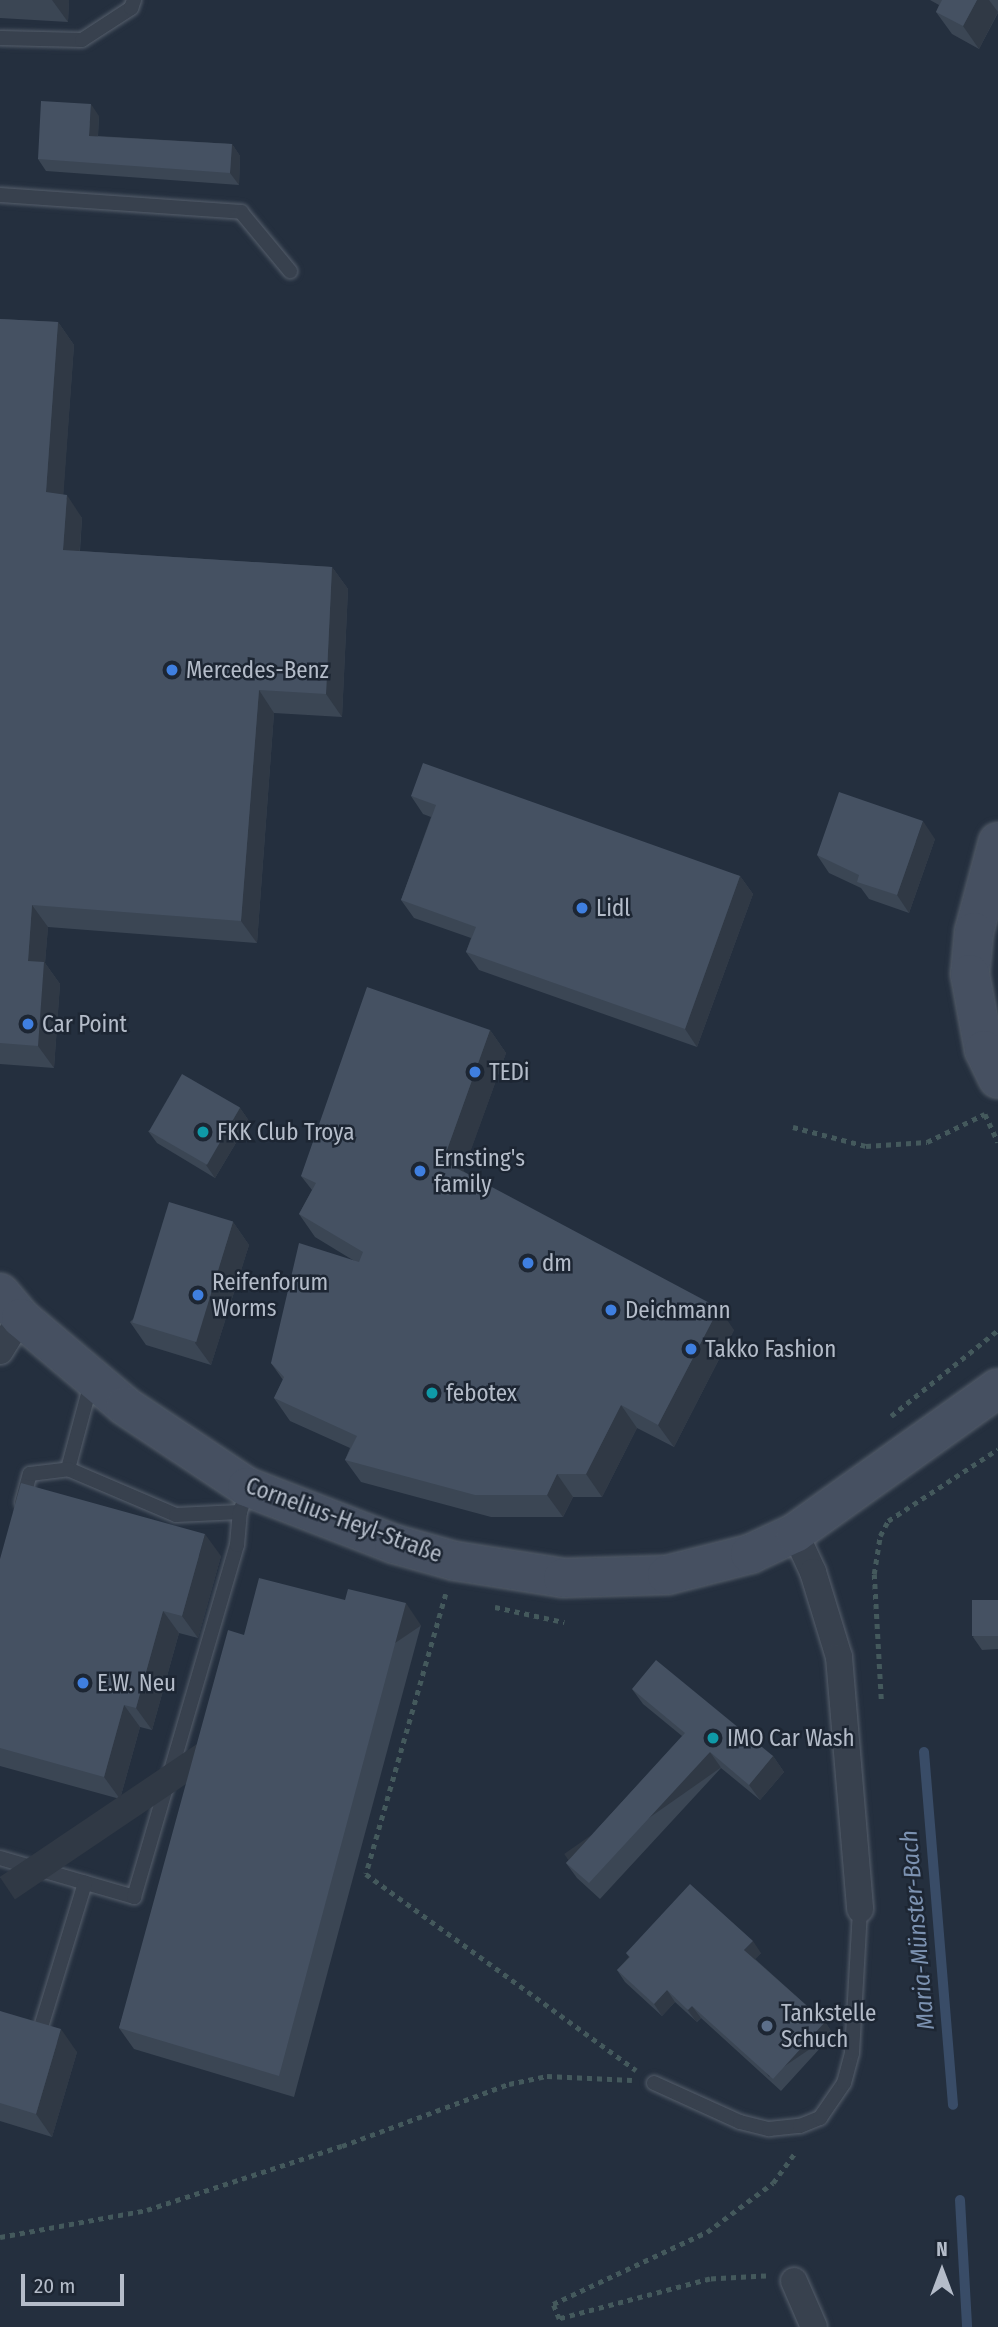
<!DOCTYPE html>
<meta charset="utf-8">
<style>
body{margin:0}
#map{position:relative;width:998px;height:2327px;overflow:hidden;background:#242f3e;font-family:"Fira Sans Condensed",sans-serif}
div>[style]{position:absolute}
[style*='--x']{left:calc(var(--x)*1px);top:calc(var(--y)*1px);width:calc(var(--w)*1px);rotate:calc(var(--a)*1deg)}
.stream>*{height:10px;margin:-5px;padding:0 5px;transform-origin:5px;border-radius:5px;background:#394c67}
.path>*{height:4.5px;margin-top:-2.25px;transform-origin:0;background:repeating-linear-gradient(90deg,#44595c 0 5px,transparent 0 10px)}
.roads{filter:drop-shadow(0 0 2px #565f6c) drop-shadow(0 0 2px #565f6c)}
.lane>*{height:14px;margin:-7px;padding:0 7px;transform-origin:7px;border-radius:7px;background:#38414e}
.street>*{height:26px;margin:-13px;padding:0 13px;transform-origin:13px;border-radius:13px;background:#38414e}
.secondary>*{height:38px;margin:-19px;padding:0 19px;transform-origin:19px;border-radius:19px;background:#465061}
.wall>*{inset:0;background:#3b4654}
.shaded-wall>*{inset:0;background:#303945;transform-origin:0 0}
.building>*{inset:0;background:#455162;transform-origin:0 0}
.dots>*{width:19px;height:19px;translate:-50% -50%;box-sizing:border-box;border:4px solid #1d2633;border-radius:50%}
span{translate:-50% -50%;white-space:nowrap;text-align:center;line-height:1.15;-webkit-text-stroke:5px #1d2633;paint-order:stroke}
.poi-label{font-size:23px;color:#b4bcc9}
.left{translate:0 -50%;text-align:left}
.street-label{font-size:23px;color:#b4bcc9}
.water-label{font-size:24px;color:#7c92b1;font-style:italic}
.north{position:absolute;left:907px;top:2236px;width:70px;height:70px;-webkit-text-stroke:5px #1d2633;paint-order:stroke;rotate:0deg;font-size:19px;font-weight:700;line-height:28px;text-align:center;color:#b4bcc9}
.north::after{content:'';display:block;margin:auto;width:24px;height:32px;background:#b4bcc9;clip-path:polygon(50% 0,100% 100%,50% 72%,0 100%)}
.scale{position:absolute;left:21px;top:2274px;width:103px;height:32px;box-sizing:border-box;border:4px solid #b4bcc9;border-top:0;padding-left:9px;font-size:21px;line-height:24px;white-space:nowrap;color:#b4bcc9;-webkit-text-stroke:5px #1d2633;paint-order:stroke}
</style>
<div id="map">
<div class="stream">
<i style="--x:924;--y:1752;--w:354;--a:85.3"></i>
<i style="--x:960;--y:2200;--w:127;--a:86.8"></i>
</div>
<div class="path">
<i style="--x:985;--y:1114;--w:31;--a:65"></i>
<i style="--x:793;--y:1127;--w:75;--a:14.6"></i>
<i style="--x:866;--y:1146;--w:61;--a:-3.8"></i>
<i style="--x:927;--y:1142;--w:64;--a:-25.8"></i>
<i style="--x:891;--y:1416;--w:137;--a:-38.8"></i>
<i style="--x:446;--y:1594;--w:291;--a:105.9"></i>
<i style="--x:366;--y:1874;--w:334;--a:36"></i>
<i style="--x:495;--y:1607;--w:71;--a:12.3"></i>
<i style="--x:881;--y:1699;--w:125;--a:-93.2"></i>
<i style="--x:874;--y:1574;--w:38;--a:-81"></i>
<i style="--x:880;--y:1536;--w:17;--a:-62"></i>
<i style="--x:888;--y:1521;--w:131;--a:-33.2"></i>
<i style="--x:0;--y:2237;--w:149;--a:-10.4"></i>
<i style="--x:147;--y:2210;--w:205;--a:-18.2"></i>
<i style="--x:342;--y:2146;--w:178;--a:-20.4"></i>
<i style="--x:509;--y:2084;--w:39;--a:-12"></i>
<i style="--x:547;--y:2076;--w:85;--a:2.7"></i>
<i style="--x:766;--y:2276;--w:56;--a:176.9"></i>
<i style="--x:710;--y:2279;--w:156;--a:165.2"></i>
<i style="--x:559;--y:2319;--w:16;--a:-112"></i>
<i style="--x:553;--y:2304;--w:170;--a:-25.1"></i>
<i style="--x:707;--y:2232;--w:82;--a:-36.6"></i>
<i style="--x:773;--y:2183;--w:39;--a:-54"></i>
</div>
<div class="roads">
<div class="lane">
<i style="--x:0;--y:38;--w:82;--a:1.4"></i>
<i style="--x:82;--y:40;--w:59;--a:-33.1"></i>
<i style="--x:131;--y:8;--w:9;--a:-69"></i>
<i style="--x:0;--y:195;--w:242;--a:4"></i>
<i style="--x:241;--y:212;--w:77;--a:50.3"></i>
<i style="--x:91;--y:1383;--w:89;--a:105"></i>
<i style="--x:68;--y:1469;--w:117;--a:23.1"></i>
<i style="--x:176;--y:1515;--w:64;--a:-2.7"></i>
<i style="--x:240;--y:1512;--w:6;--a:-72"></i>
<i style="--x:22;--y:1503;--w:30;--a:-75"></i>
<i style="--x:30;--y:1474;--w:38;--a:-7"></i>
<i style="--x:0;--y:1858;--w:140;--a:16.2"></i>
<i style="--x:134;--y:1897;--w:367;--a:-73.7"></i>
<i style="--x:237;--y:1545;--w:33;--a:-85"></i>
<i style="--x:41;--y:2027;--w:151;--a:-73"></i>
<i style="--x:654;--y:2083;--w:94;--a:24.4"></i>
<i style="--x:740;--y:2122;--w:30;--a:14"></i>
<i style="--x:769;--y:2129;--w:31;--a:-6"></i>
<i style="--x:800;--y:2126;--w:22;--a:-22"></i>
<i style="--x:820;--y:2118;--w:42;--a:-55.6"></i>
<i style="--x:844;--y:2083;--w:31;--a:-75"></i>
<i style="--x:852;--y:2053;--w:144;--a:-86.8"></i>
</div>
<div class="street">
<i style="--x:0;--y:1351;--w:39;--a:-58"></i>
<i style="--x:795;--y:1533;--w:43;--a:65.2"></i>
<i style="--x:813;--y:1572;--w:89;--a:73"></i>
<i style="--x:839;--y:1657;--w:253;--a:85.2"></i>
<i style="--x:794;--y:2281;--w:50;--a:66.5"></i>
</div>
<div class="secondary">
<i style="--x:998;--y:842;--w:93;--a:104.9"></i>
<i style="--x:974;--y:932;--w:42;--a:95.4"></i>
<i style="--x:970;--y:974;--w:77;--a:79.6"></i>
<i style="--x:984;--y:1050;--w:32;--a:64"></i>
<i style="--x:0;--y:1293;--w:33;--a:50"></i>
<i style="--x:21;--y:1318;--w:136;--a:40.2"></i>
<i style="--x:125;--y:1406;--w:146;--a:33.6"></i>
<i style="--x:247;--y:1487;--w:158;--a:21.2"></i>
<i style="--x:394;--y:1544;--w:63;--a:15.6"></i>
<i style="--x:455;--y:1561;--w:109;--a:8.9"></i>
<i style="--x:563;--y:1578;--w:104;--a:-1.7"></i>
<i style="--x:667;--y:1575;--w:86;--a:-14.2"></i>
<i style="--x:750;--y:1554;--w:50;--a:-25"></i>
<i style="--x:795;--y:1533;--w:249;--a:-35.5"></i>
</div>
</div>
<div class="wall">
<i style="clip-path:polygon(0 0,69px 0,68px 22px,0 18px)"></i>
<i style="clip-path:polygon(930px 0,998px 0,998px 13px,979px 49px,952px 34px,936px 12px,939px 5px)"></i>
<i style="clip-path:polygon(99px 116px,98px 136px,232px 144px,240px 156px,239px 185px,46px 171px,38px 159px)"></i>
<i style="clip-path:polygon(0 319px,58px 322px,74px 345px,63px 495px,82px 518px,80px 551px,332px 567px,348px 589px,342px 717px,274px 713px,257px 943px,48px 927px,45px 963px,60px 984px,54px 1068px,0 1064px)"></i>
<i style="clip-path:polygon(411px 796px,740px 876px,753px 894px,697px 1047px,479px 970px,466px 952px,471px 938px,414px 918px,401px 900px,431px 817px,423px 814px)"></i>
<i style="clip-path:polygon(935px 839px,909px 913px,869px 899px,861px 888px,829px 873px,817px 855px)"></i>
<i style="clip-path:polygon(490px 1030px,506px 1053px,463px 1171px,734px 1330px,674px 1447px,637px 1428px,602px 1497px,573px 1497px,563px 1517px,491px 1517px,361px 1482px,345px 1460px,350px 1448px,290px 1421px,274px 1398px,283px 1380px,271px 1363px,356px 1262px,315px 1237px,299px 1214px,312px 1190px,301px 1176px)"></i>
<i style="clip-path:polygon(240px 1108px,249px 1121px,215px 1178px,157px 1143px,148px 1131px)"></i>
<i style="clip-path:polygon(233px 1222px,249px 1245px,211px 1365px,146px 1345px,130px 1322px)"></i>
<i style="clip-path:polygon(221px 1556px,198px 1638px,179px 1633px,152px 1730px,140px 1727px,120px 1799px,0 1766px,0 1559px)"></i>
<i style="clip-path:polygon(998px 1600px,998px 1649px,982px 1650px,973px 1637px)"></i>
<i style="clip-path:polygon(421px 1625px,294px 2097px,134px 2049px,119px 2028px,244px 1635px)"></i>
<i style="clip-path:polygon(632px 1689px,773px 1756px,784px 1772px,760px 1800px,721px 1768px,600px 1899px,577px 1878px,566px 1863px,682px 1736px,643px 1704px)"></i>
<i style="clip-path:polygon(626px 1953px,761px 1953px,755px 1959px,825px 2022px,833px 2034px,781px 2091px,701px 2018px,697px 2022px,675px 2002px,662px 2016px,625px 1982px,617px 1970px,629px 1957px)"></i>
<i style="clip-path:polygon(0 2011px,77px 2052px,52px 2137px,0 2121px)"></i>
</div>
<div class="shaded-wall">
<i style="clip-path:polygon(52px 0,69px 0,68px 22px)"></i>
<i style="clip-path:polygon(977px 0,989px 0,998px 12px,979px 49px,963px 26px)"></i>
<i style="clip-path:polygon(91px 104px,99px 116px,97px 148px,89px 136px)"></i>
<i style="clip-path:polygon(232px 144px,240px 156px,239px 185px,230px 173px)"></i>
<i style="clip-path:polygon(58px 322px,74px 345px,62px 515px,46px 492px)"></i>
<i style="clip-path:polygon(67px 495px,82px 518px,78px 573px,63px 550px)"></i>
<i style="clip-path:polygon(332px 567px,348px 589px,342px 717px,326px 694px)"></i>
<i style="clip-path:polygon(259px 690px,274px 713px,257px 943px,241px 921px)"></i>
<i style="clip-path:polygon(923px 821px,935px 839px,909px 913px,897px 895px)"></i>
<i style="clip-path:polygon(740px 876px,753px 894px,697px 1047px,685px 1029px)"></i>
<i style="clip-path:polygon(32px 905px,48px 927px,45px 963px,60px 984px,54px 1068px,38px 1046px,28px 961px)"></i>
<i style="clip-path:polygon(490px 1030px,506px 1053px,459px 1183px,443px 1161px)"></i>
<i style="clip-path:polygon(240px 1108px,249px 1121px,215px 1178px,206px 1165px)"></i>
<i style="clip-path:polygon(233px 1222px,249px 1245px,211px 1365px,195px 1343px)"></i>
<i style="clip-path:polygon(719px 1308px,734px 1330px,674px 1447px,658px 1425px)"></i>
<i style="clip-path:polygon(621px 1405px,637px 1428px,602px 1497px,586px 1474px)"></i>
<i style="clip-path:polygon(557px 1474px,573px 1497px,563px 1517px,547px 1495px)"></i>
<i style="clip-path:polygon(205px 1534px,221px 1556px,198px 1638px,182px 1616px)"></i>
<i style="left:406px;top:1603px;width:27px;height:490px;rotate:56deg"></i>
<i style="clip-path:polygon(163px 1611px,179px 1633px,152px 1730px,136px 1708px)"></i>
<i style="clip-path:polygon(124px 1705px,140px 1727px,120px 1799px,104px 1777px)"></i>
<i style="left:710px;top:1752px;width:19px;height:178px;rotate:55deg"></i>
<i style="clip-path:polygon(773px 1756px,784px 1772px,760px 1800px,749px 1785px)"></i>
<i style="clip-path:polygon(753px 1941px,761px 1953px,753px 1962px,744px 1950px)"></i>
<i style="clip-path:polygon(667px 1990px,675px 2002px,662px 2016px,654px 2004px)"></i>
<i style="left:692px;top:2006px;width:15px;height:6px;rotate:53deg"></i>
<i style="left:825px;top:2022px;width:14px;height:77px;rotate:56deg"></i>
<i style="clip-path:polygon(61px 2029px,77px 2052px,52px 2137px,36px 2114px)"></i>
</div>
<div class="building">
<i style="clip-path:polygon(942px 0,977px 0,963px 26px,936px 12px)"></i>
<i style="clip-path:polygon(41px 101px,91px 104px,89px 136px,232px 144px,230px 173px,38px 159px)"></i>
<i style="clip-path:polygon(0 319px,58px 322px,46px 492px,67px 495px,63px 550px,332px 567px,326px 694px,259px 690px,241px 921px,32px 905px,28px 961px,44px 962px,38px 1046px,0 1043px)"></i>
<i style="clip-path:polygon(423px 763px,740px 876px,685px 1029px,466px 952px,476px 927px,401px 900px,436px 805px,411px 796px)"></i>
<i style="clip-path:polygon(839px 792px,923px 821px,897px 895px,857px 882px,859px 875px,817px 855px)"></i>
<i style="clip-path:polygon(367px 987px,490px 1030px,443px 1161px,719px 1308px,658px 1425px,621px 1405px,586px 1474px,557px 1474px,547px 1495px,475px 1495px,345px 1460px,357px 1436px,274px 1398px,284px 1377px,271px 1363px,299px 1243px,359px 1262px,363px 1252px,299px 1214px,316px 1183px,301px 1176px)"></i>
<i style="left:182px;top:1074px;width:67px;height:66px;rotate:30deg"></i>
<i style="left:169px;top:1202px;width:67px;height:126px;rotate:17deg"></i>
<i style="clip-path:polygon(21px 1483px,205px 1534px,182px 1616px,163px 1611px,136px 1708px,124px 1705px,104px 1777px,0 1748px,0 1559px)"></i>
<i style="clip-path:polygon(259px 1578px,345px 1600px,348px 1589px,406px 1603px,279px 2076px,119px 2028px,228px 1630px,244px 1635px)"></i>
<i style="left:998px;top:1600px;width:36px;height:26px;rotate:90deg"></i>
<i style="clip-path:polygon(656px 1660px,773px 1756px,749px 1785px,710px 1752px,589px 1883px,566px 1863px,685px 1733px,632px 1689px)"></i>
<i style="clip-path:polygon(690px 1884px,753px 1941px,744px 1950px,825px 2022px,773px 2079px,692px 2006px,688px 2010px,667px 1990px,654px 2004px,617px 1970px,630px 1957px,626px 1953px)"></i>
<i style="clip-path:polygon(0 2011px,61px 2029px,36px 2114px,0 2103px)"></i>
</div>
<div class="dots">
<i style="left:172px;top:670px;background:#3f7fe0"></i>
<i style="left:582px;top:908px;background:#3f7fe0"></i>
<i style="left:28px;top:1024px;background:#3f7fe0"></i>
<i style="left:475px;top:1072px;background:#3f7fe0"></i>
<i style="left:203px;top:1132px;background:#0f9aa8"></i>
<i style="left:420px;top:1171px;background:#3f7fe0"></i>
<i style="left:528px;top:1263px;background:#3f7fe0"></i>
<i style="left:198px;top:1295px;background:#3f7fe0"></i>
<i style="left:611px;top:1310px;background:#3f7fe0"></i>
<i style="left:691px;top:1349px;background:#3f7fe0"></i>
<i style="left:432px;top:1393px;background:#0f9aa8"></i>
<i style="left:83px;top:1683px;background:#3f7fe0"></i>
<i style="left:713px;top:1738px;background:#0f9aa8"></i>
<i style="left:767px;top:2026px;background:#5c6f8a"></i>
</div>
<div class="poi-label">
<span class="left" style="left:186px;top:670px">Mercedes-Benz</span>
<span class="left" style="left:596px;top:908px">Lidl</span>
<span class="left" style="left:42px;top:1024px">Car Point</span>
<span class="left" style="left:489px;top:1072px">TEDi</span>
<span class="left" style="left:217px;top:1132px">FKK Club Troya</span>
<span class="left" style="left:434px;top:1171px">Ernsting's<br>family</span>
<span class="left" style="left:542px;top:1263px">dm</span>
<span class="left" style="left:212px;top:1295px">Reifenforum<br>Worms</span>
<span class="left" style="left:625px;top:1310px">Deichmann</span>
<span class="left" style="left:705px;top:1349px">Takko Fashion</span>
<span class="left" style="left:446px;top:1393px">febotex</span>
<span class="left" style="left:97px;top:1683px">E.W. Neu</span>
<span class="left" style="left:727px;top:1738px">IMO Car Wash</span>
<span class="left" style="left:781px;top:2026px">Tankstelle<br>Schuch</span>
</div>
<div class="street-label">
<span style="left:344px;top:1520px;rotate:20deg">Cornelius-Heyl-Straße</span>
</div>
<div class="water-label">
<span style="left:918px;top:1930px;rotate:-95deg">Maria-Münster-Bach</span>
</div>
<div class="north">N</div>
<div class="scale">20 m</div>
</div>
